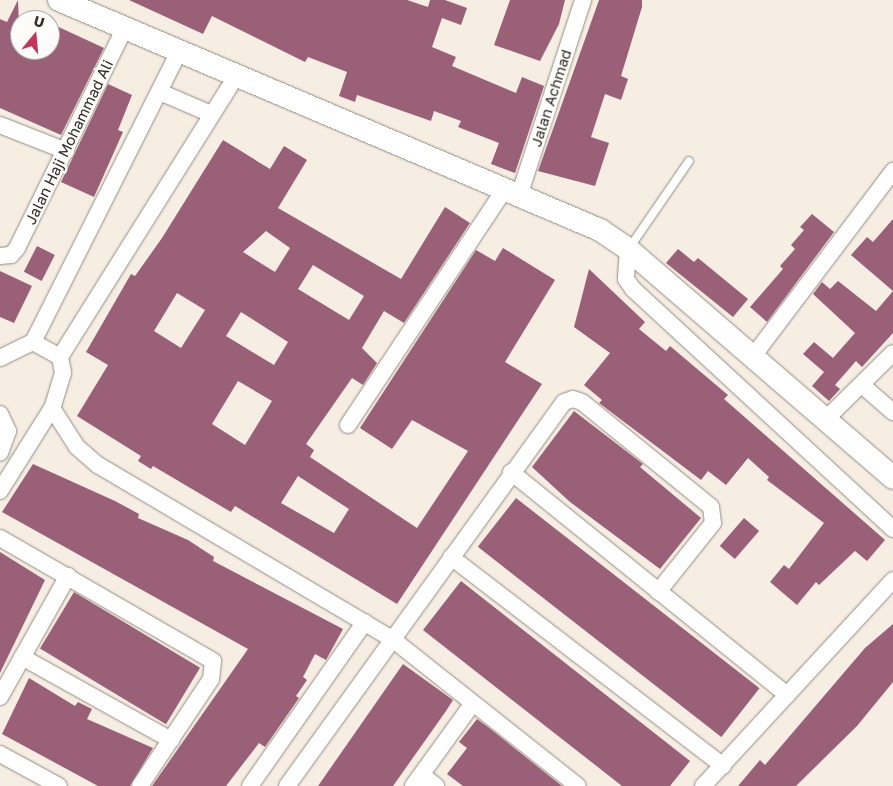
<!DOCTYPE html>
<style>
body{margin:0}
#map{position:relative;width:893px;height:786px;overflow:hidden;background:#f6eee2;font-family:"Golos Text",sans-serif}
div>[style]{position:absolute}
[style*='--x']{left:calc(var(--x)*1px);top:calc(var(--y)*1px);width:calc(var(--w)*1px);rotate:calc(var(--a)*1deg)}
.building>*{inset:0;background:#9a6078;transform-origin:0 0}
.roads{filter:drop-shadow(0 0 1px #948c82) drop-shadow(0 0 1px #948c82)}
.lane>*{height:8px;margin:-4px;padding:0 4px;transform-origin:4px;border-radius:4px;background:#fff}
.street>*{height:16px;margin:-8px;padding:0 8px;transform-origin:8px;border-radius:8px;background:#fff}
.secondary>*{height:22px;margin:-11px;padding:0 11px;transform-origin:11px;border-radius:11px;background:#fff}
span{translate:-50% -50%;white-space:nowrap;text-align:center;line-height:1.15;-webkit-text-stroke:5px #fefcfa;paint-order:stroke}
.street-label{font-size:15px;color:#302d29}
.north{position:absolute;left:10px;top:10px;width:50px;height:50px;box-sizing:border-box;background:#fefcfa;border:1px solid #aca9a6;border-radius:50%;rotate:17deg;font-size:14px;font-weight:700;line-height:20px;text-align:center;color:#302d29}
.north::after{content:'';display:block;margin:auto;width:18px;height:22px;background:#c3345c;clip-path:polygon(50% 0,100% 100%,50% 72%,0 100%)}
</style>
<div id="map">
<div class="building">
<i style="clip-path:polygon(18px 0,20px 50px,50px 50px,50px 23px,104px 48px,61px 135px,0 108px,0 19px,7px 22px)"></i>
<i style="clip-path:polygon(129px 0,407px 0,428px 7px,430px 0,445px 0,467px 8px,461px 25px,442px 18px,432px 47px,456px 57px,452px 66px,516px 93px,522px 77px,544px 86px,515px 173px,491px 164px,499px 143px,458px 127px,461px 121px,434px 111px,431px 121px,357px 95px,355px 102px,339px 96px,347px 72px,308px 57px,305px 62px,212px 16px,203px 34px)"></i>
<i style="clip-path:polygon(510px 0,565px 0,559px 24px,540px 61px,494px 45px)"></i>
<i style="clip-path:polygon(599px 0,642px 0,642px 7px,621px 76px,628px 79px,621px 100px,605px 94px,591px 137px,609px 143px,595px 186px,538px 171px)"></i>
<i style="clip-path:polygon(108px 84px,132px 95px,118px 130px,123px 132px,94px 197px,61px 182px)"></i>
<i style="clip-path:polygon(evenodd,223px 140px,270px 169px,284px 146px,307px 160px,278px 208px,401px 279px,445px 207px,470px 223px,404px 323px,384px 311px,362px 348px,377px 363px,363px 385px,352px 378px,306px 444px,314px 450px,310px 457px,417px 528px,468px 451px,412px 420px,392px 449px,360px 428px,476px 250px,495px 261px,503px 248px,555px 280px,505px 362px,542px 384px,397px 604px,235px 506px,231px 512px,153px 466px,151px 469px,138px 461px,141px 456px,77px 416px,108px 365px,86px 352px,131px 274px,135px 276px,162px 238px,223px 140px,266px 231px,290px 248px,275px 272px,243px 252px,266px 231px,223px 140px,313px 265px,364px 296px,349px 320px,298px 289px,313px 265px,223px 140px,177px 293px,205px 310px,181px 348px,154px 331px,177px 293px,223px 140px,241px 312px,288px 342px,274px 365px,226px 336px,241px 312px,223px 140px,238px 381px,272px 401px,245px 445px,212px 424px,238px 381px,223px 140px,298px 476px,349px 509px,334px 533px,281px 503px,298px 476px)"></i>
<i style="clip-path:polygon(812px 214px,834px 232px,767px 322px,750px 307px,783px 269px,780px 266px,795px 249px,791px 245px,804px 230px,800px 227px)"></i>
<i style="clip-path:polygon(893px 219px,893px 291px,851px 255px,867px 237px,873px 242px)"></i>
<i style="left:37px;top:246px;width:20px;height:29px;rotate:27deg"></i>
<i style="clip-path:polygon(678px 249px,694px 262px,698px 258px,748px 299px,733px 317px,666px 263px)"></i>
<i style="clip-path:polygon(589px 269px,645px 322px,639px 329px,666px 351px,670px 346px,728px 395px,724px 399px,885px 540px,867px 561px,855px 551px,819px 585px,816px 582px,797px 605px,770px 582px,784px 565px,789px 569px,824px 523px,767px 480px,769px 477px,748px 458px,726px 485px,708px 471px,701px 480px,599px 403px,602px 400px,584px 385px,610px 353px,574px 327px)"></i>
<i style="clip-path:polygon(0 271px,32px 286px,14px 323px,0 317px)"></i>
<i style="clip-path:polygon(838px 281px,876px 311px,893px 291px,893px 333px,862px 367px,856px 361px,835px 385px,840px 389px,829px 401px,812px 386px,824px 372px,803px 354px,814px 342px,833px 358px,855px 333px,813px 294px,822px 282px,830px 289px)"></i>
<i style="clip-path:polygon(574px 411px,643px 464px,640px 467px,701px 518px,660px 569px,570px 502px,532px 467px)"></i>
<i style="clip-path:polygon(33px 464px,115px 501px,139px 514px,138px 518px,188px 540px,214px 557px,213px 561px,343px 629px,326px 660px,315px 654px,303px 677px,307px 680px,296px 696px,299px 698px,265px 747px,259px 743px,226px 786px,152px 786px,248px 649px,2px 512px)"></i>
<i style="left:516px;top:498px;width:309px;height:62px;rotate:38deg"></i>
<i style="left:744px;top:518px;width:20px;height:37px;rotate:41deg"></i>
<i style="clip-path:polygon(0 552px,45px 580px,0 673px)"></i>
<i style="clip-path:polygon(461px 581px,690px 761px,670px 786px,622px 786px,423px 630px)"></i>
<i style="left:74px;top:592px;width:147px;height:66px;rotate:31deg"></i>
<i style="clip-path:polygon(893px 624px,893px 682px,857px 726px,796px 786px,738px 786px,760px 760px,765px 765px,865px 648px)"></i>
<i style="clip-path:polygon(403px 664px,453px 700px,446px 711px,393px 786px,318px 786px)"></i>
<i style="clip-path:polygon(29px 678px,75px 706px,78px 702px,92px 709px,87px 719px,153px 748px,130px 786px,98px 786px,2px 734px)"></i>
<i style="clip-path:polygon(477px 719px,488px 727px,562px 786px,463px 786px,447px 774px,467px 748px,459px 742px)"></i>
</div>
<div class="roads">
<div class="lane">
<i style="--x:630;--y:247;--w:104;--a:-55.5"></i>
</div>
<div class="street">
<i style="--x:160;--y:92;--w:56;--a:23.3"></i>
<i style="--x:0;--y:125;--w:71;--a:21.5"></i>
<i style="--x:519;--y:196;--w:206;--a:-71.9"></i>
<i style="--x:628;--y:249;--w:30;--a:94"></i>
<i style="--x:626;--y:279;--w:12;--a:55"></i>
<i style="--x:633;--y:289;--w:354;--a:42.7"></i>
<i style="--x:0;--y:256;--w:11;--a:-5"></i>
<i style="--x:11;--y:255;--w:9;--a:-49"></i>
<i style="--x:17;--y:248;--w:245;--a:-63.9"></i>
<i style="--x:33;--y:342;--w:325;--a:-63.3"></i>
<i style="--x:754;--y:355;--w:231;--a:-52.9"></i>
<i style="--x:60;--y:357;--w:332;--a:-57.9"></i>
<i style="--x:0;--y:358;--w:37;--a:-26"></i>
<i style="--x:33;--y:342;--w:31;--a:29"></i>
<i style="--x:60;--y:357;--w:16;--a:79"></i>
<i style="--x:63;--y:373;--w:37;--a:107"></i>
<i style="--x:52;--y:408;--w:98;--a:122.1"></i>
<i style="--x:863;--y:386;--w:40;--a:41"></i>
<i style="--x:52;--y:408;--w:46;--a:57.3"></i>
<i style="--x:77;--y:447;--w:28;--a:41"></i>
<i style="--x:98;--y:465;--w:340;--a:30.6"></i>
<i style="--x:391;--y:638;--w:238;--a:38.4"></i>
<i style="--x:0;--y:414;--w:19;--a:65"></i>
<i style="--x:8;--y:431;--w:23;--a:110"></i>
<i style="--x:825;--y:420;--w:95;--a:-44.6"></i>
<i style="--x:348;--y:425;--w:282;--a:-56.4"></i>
<i style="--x:511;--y:472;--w:355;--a:38.9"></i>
<i style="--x:0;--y:538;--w:246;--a:30"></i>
<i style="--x:213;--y:661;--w:18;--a:96"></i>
<i style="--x:211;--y:679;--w:128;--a:123.6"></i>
<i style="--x:451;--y:557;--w:343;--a:37.5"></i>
<i style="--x:22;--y:657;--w:171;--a:29.1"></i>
<i style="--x:0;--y:697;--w:139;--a:-60.7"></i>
<i style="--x:0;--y:754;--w:67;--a:28.5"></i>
<i style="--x:422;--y:775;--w:18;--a:38"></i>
<i style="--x:250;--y:786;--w:200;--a:-55"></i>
<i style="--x:287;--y:786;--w:473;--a:-54.2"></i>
<i style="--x:564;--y:402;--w:9;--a:-18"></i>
<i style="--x:573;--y:399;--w:9;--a:18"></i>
<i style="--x:582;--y:402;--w:166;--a:39.1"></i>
<i style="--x:711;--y:507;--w:16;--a:83"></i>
<i style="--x:713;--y:523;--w:88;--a:128.6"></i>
<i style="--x:413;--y:786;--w:102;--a:-54.1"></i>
<i style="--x:703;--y:786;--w:280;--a:-47.3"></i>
</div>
<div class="secondary">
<i style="--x:59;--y:0;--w:588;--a:23.03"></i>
<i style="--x:600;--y:230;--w:34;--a:34"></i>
<i style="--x:628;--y:249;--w:350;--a:40.8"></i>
</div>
</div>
<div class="street-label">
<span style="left:551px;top:98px;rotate:-72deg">Jalan Achmad</span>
<span style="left:69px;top:142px;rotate:-64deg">Jalan Haji Mohammad Ali</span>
</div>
<div class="north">U</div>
</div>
